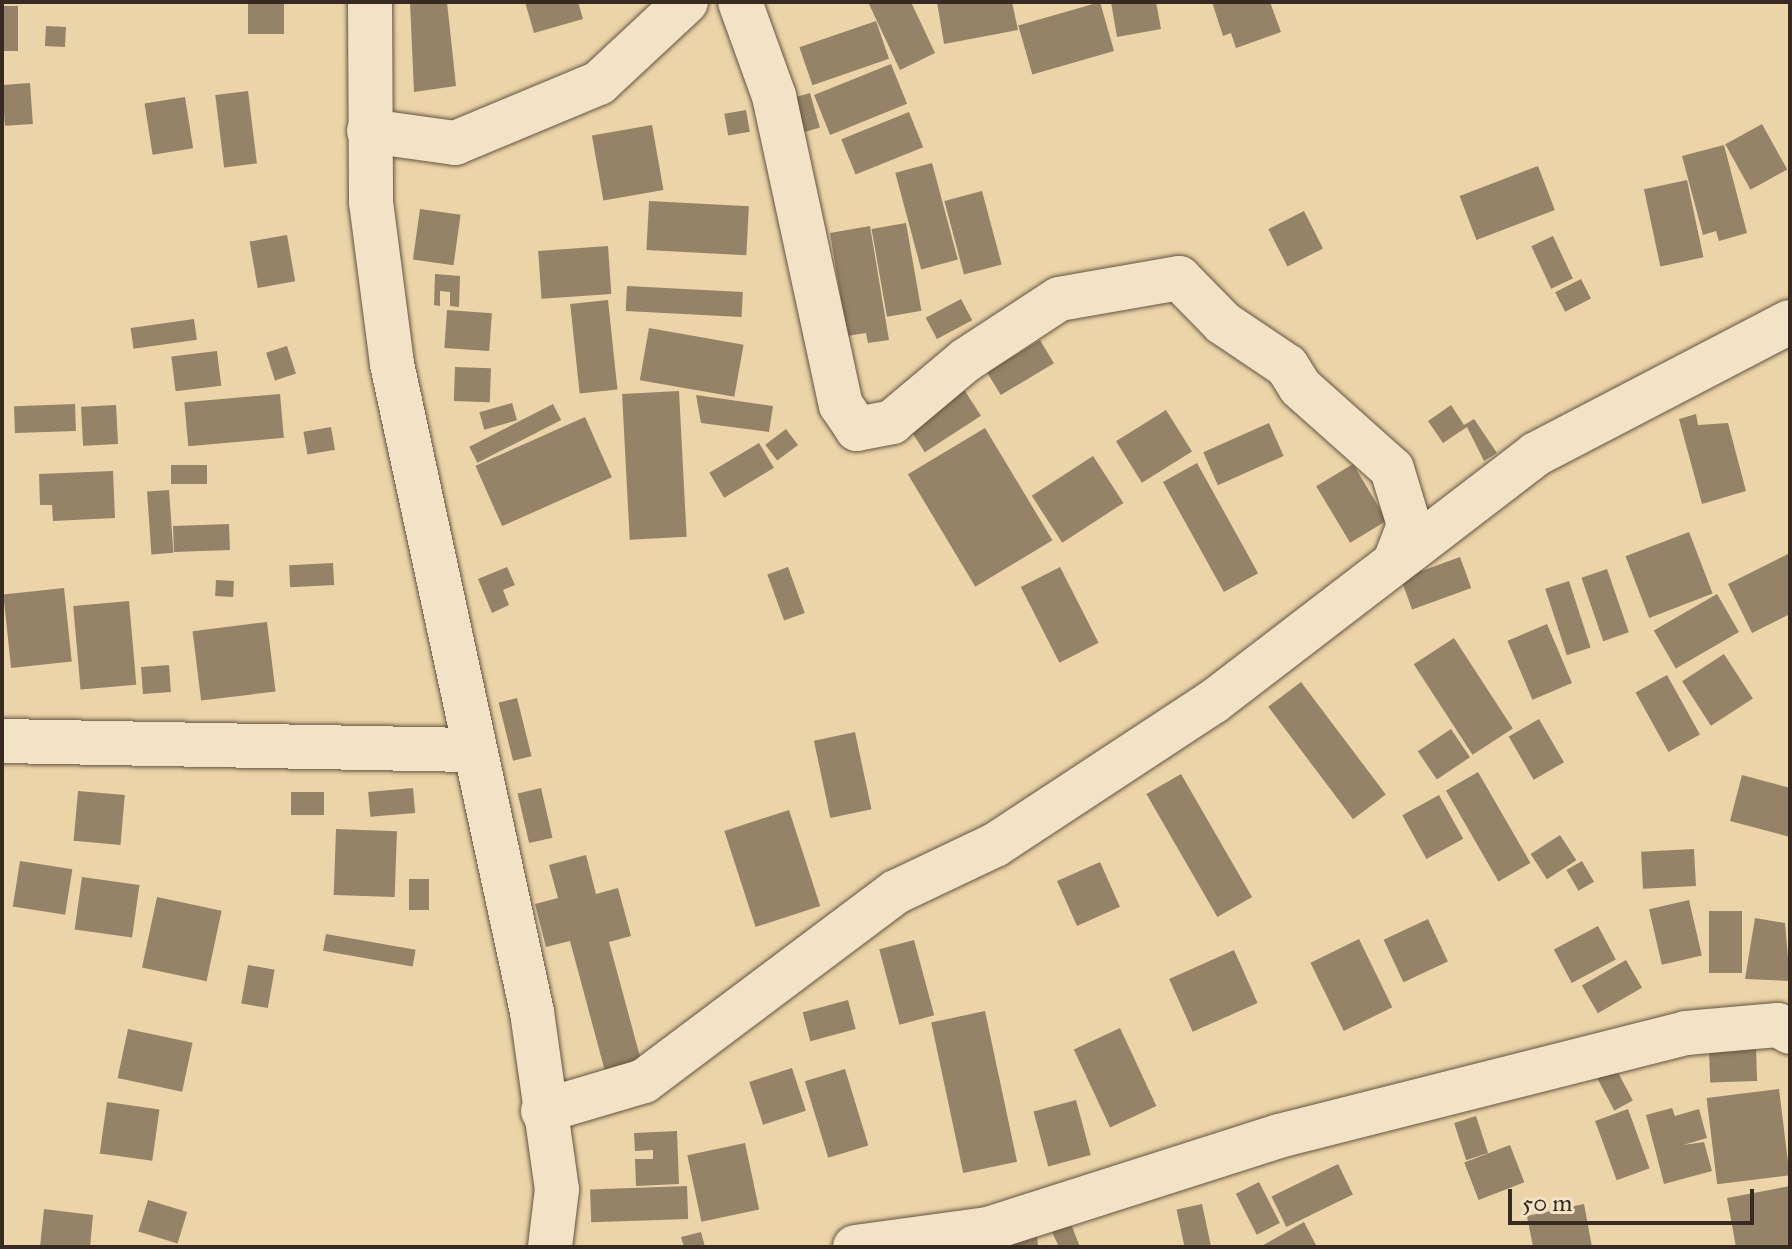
<!DOCTYPE html>
<style>
body{margin:0}
#map{position:relative;width:1792px;height:1249px;overflow:hidden;background:#ebd4a7;font-family:"IM FELL Great Primer",serif}
div>[style]{position:absolute}
[style*='--x']{left:calc(var(--x)*1px);top:calc(var(--y)*1px);width:calc(var(--w)*1px);rotate:calc(var(--a)*1deg)}
.building>*{inset:0;background:#958367;transform-origin:0 0}
.roads{filter:drop-shadow(0 0 2px #645542) drop-shadow(0 0 2px #645542)}
.minor>*{height:44px;margin:-22px;padding:0 22px;transform-origin:22px;border-radius:22px;background:#f2e3c6}
span{translate:-50% -50%;white-space:nowrap;text-align:center;line-height:1.15;-webkit-text-stroke:6px #f2e3c6;paint-order:stroke}
.frame{position:absolute;inset:0;border:4px solid #372b21;pointer-events:none}
.scale{position:absolute;left:1508px;top:1189px;width:246px;height:36px;box-sizing:border-box;border:4px solid #372b21;border-top:0;padding-left:10px;font-size:24px;line-height:28px;white-space:nowrap;color:#372b21;-webkit-text-stroke:6px #f2e3c6;paint-order:stroke}
</style>
<div id="map">
<div class="building">
<i style="left:248px;top:2px;width:36px;height:32px"></i>
<i style="clip-path:polygon(410px 2px,447px 2px,456px 86px,414px 92px)"></i>
<i style="clip-path:polygon(525px 2px,578px 2px,583px 19px,534px 33px)"></i>
<i style="clip-path:polygon(868px 2px,911px 2px,935px 53px,900px 70px)"></i>
<i style="clip-path:polygon(937px 2px,1012px 2px,1018px 30px,944px 44px)"></i>
<i style="left:1100px;top:2px;width:51px;height:85px;rotate:74deg"></i>
<i style="clip-path:polygon(1111px 2px,1156px 2px,1161px 29px,1117px 37px)"></i>
<i style="clip-path:polygon(1212px 2px,1270px 2px,1281px 32px,1236px 48px,1231px 33px,1223px 36px)"></i>
<i style="left:2px;top:6px;width:16px;height:45px"></i>
<i style="left:876px;top:21px;width:40px;height:81px;rotate:71deg"></i>
<i style="left:46px;top:26px;width:20px;height:20px;rotate:3deg"></i>
<i style="left:891px;top:64px;width:43px;height:83px;rotate:68deg"></i>
<i style="left:30px;top:83px;width:41px;height:28px;rotate:86deg"></i>
<i style="left:248px;top:91px;width:73px;height:33px;rotate:83deg"></i>
<i style="left:810px;top:93px;width:36px;height:22px;rotate:74deg"></i>
<i style="left:185px;top:97px;width:52px;height:41px;rotate:81deg"></i>
<i style="left:746px;top:110px;width:22px;height:22px;rotate:80deg"></i>
<i style="left:909px;top:112px;width:38px;height:73px;rotate:68deg"></i>
<i style="left:1762px;top:124px;width:52px;height:42px;rotate:61deg"></i>
<i style="left:652px;top:125px;width:66px;height:61px;rotate:80deg"></i>
<i style="clip-path:polygon(1724px 145px,1747px 233px,1719px 241px,1716px 231px,1703px 235px,1682px 156px)"></i>
<i style="left:932px;top:163px;width:100px;height:38px;rotate:75deg"></i>
<i style="left:1538px;top:166px;width:47px;height:84px;rotate:69deg"></i>
<i style="left:1687px;top:180px;width:79px;height:44px;rotate:78deg"></i>
<i style="left:982px;top:191px;width:76px;height:39px;rotate:75deg"></i>
<i style="left:649px;top:201px;width:100px;height:49px;rotate:3deg"></i>
<i style="left:420px;top:209px;width:41px;height:51px;rotate:8deg"></i>
<i style="left:1304px;top:211px;width:42px;height:40px;rotate:63deg"></i>
<i style="left:906px;top:223px;width:89px;height:35px;rotate:80deg"></i>
<i style="clip-path:polygon(870px 226px,889px 340px,868px 343px,866px 333px,847px 336px,830px 233px)"></i>
<i style="left:287px;top:235px;width:47px;height:38px;rotate:80deg"></i>
<i style="left:1553px;top:236px;width:47px;height:24px;rotate:65deg"></i>
<i style="left:608px;top:246px;width:48px;height:70px;rotate:86deg"></i>
<i style="clip-path:polygon(435px 274px,460px 276px,459px 307px,450px 306px,450px 292px,440px 291px,440px 306px,434px 305px)"></i>
<i style="left:1581px;top:279px;width:22px;height:29px;rotate:63deg"></i>
<i style="left:627px;top:286px;width:116px;height:25px;rotate:3deg"></i>
<i style="left:961px;top:299px;width:24px;height:40px;rotate:62deg"></i>
<i style="left:608px;top:300px;width:90px;height:38px;rotate:84deg"></i>
<i style="left:447px;top:310px;width:45px;height:38px;rotate:4deg"></i>
<i style="left:194px;top:319px;width:21px;height:64px;rotate:82deg"></i>
<i style="left:649px;top:328px;width:96px;height:53px;rotate:10deg"></i>
<i style="left:1040px;top:340px;width:27px;height:62px;rotate:59deg"></i>
<i style="left:287px;top:346px;width:29px;height:22px;rotate:72deg"></i>
<i style="left:217px;top:351px;width:35px;height:46px;rotate:83deg"></i>
<i style="left:455px;top:367px;width:36px;height:34px;rotate:2deg"></i>
<i style="left:963px;top:388px;width:33px;height:67px;rotate:57deg"></i>
<i style="left:679px;top:391px;width:146px;height:57px;rotate:87deg"></i>
<i style="left:280px;top:394px;width:44px;height:96px;rotate:85deg"></i>
<i style="clip-path:polygon(696px 395px,773px 406px,769px 432px,701px 423px)"></i>
<i style="left:512px;top:403px;width:18px;height:34px;rotate:74deg"></i>
<i style="left:75px;top:404px;width:27px;height:61px;rotate:88deg"></i>
<i style="left:553px;top:404px;width:18px;height:94px;rotate:63deg"></i>
<i style="left:116px;top:405px;width:39px;height:35px;rotate:87deg"></i>
<i style="clip-path:polygon(1451px 405px,1464px 425px,1474px 419px,1497px 453px,1484px 461px,1467px 427px,1443px 443px,1428px 421px)"></i>
<i style="left:1166px;top:410px;width:49px;height:59px;rotate:58deg"></i>
<i style="clip-path:polygon(1696px 414px,1698px 425px,1728px 423px,1746px 491px,1702px 504px,1679px 419px)"></i>
<i style="left:585px;top:417px;width:66px;height:120px;rotate:66deg"></i>
<i style="left:1269px;top:423px;width:36px;height:72px;rotate:66deg"></i>
<i style="left:331px;top:427px;width:23px;height:28px;rotate:80deg"></i>
<i style="left:985px;top:428px;width:131px;height:90px;rotate:59deg"></i>
<i style="left:786px;top:429px;width:20px;height:26px;rotate:53deg"></i>
<i style="left:759px;top:443px;width:29px;height:58px;rotate:59deg"></i>
<i style="left:1093px;top:456px;width:56px;height:73px;rotate:57deg"></i>
<i style="left:1197px;top:463px;width:126px;height:39px;rotate:61deg"></i>
<i style="left:1353px;top:464px;width:66px;height:43px;rotate:59deg"></i>
<i style="left:171px;top:465px;width:36px;height:19px"></i>
<i style="clip-path:polygon(113px 471px,115px 518px,53px 521px,52px 505px,40px 505px,39px 474px)"></i>
<i style="left:169px;top:490px;width:63px;height:22px;rotate:86deg"></i>
<i style="left:229px;top:524px;width:26px;height:56px;rotate:88deg"></i>
<i style="left:1689px;top:532px;width:66px;height:68px;rotate:69deg"></i>
<i style="clip-path:polygon(1790px 553px,1790px 614px,1752px 633px,1728px 584px)"></i>
<i style="left:1460px;top:557px;width:33px;height:63px;rotate:70deg"></i>
<i style="left:333px;top:563px;width:22px;height:44px;rotate:87deg"></i>
<i style="clip-path:polygon(507px 567px,515px 585px,503px 590px,509px 605px,492px 613px,478px 579px)"></i>
<i style="left:788px;top:567px;width:49px;height:22px;rotate:70deg"></i>
<i style="left:1060px;top:567px;width:85px;height:44px;rotate:63deg"></i>
<i style="left:1607px;top:569px;width:67px;height:27px;rotate:71deg"></i>
<i style="left:216px;top:580px;width:18px;height:16px;rotate:3deg"></i>
<i style="left:1569px;top:581px;width:70px;height:25px;rotate:72deg"></i>
<i style="left:64px;top:588px;width:74px;height:61px;rotate:84deg"></i>
<i style="left:1717px;top:594px;width:44px;height:73px;rotate:60deg"></i>
<i style="left:129px;top:601px;width:84px;height:56px;rotate:85deg"></i>
<i style="left:267px;top:622px;width:70px;height:75px;rotate:83deg"></i>
<i style="left:1547px;top:624px;width:64px;height:43px;rotate:67deg"></i>
<i style="left:1454px;top:638px;width:108px;height:48px;rotate:57deg"></i>
<i style="left:1724px;top:654px;width:53px;height:50px;rotate:57deg"></i>
<i style="left:169px;top:665px;width:27px;height:28px;rotate:86deg"></i>
<i style="left:1667px;top:675px;width:68px;height:36px;rotate:61deg"></i>
<i style="left:1301px;top:682px;width:141px;height:41px;rotate:53deg"></i>
<i style="left:517px;top:698px;width:60px;height:19px;rotate:76deg"></i>
<i style="left:1539px;top:719px;width:50px;height:35px;rotate:60deg"></i>
<i style="left:1451px;top:729px;width:34px;height:40px;rotate:56deg"></i>
<i style="left:855px;top:732px;width:79px;height:42px;rotate:78deg"></i>
<i style="left:1478px;top:772px;width:105px;height:37px;rotate:60deg"></i>
<i style="left:1181px;top:774px;width:142px;height:40px;rotate:60deg"></i>
<i style="clip-path:polygon(1742px 775px,1790px 788px,1790px 837px,1730px 821px)"></i>
<i style="left:413px;top:788px;width:25px;height:45px;rotate:85deg"></i>
<i style="left:541px;top:788px;width:51px;height:24px;rotate:77deg"></i>
<i style="left:78px;top:791px;width:47px;height:50px;rotate:5deg"></i>
<i style="left:291px;top:792px;width:33px;height:23px"></i>
<i style="left:1439px;top:795px;width:50px;height:42px;rotate:61deg"></i>
<i style="left:789px;top:810px;width:101px;height:68px;rotate:72deg"></i>
<i style="left:336px;top:829px;width:61px;height:66px;rotate:2deg"></i>
<i style="left:1560px;top:835px;width:30px;height:35px;rotate:57deg"></i>
<i style="left:1694px;top:849px;width:37px;height:53px;rotate:87deg"></i>
<i style="clip-path:polygon(586px 855px,596px 894px,618px 888px,631px 936px,609px 942px,642px 1064px,606px 1075px,570px 941px,546px 947px,535px 904px,558px 898px,549px 865px)"></i>
<i style="left:20px;top:861px;width:53px;height:46px;rotate:9deg"></i>
<i style="left:1582px;top:861px;width:24px;height:18px;rotate:60deg"></i>
<i style="left:1100px;top:862px;width:49px;height:47px;rotate:66deg"></i>
<i style="left:82px;top:877px;width:58px;height:53px;rotate:8deg"></i>
<i style="left:409px;top:879px;width:20px;height:31px"></i>
<i style="left:157px;top:897px;width:66px;height:72px;rotate:12deg"></i>
<i style="left:1689px;top:900px;width:57px;height:41px;rotate:77deg"></i>
<i style="left:1709px;top:911px;width:33px;height:62px"></i>
<i style="clip-path:polygon(1755px 918px,1785px 923px,1790px 981px,1745px 979px)"></i>
<i style="left:1428px;top:919px;width:47px;height:49px;rotate:65deg"></i>
<i style="left:1598px;top:926px;width:38px;height:50px;rotate:62deg"></i>
<i style="left:326px;top:934px;width:91px;height:17px;rotate:10deg"></i>
<i style="left:1359px;top:939px;width:76px;height:54px;rotate:64deg"></i>
<i style="left:914px;top:940px;width:78px;height:36px;rotate:75deg"></i>
<i style="left:1234px;top:950px;width:58px;height:71px;rotate:66deg"></i>
<i style="left:1626px;top:960px;width:32px;height:51px;rotate:60deg"></i>
<i style="left:248px;top:965px;width:27px;height:39px;rotate:10deg"></i>
<i style="left:848px;top:1000px;width:30px;height:47px;rotate:75deg"></i>
<i style="left:985px;top:1011px;width:154px;height:55px;rotate:78deg"></i>
<i style="left:1120px;top:1028px;width:86px;height:51px;rotate:65deg"></i>
<i style="left:128px;top:1029px;width:66px;height:50px;rotate:12deg"></i>
<i style="left:1756px;top:1048px;width:33px;height:47px;rotate:88deg"></i>
<i style="left:1615px;top:1067px;width:38px;height:21px;rotate:62deg"></i>
<i style="left:792px;top:1068px;width:45px;height:45px;rotate:72deg"></i>
<i style="left:845px;top:1069px;width:80px;height:42px;rotate:73deg"></i>
<i style="left:1779px;top:1089px;width:87px;height:73px;rotate:83deg"></i>
<i style="left:1076px;top:1100px;width:57px;height:44px;rotate:75deg"></i>
<i style="left:107px;top:1102px;width:53px;height:52px;rotate:8deg"></i>
<i style="clip-path:polygon(1672px 1108px,1675px 1116px,1699px 1109px,1707px 1138px,1683px 1145px,1704px 1142px,1712px 1171px,1664px 1184px,1646px 1115px)"></i>
<i style="left:1628px;top:1109px;width:63px;height:35px;rotate:70deg"></i>
<i style="left:1476px;top:1116px;width:39px;height:23px;rotate:72deg"></i>
<i style="clip-path:polygon(677px 1131px,679px 1184px,636px 1186px,635px 1159px,653px 1159px,653px 1150px,635px 1151px,634px 1133px)"></i>
<i style="left:745px;top:1143px;width:68px;height:59px;rotate:78deg"></i>
<i style="left:1510px;top:1145px;width:40px;height:49px;rotate:69deg"></i>
<i style="left:1338px;top:1164px;width:34px;height:74px;rotate:64deg"></i>
<i style="left:1259px;top:1182px;width:46px;height:26px;rotate:63deg"></i>
<i style="left:687px;top:1186px;width:33px;height:97px;rotate:88deg"></i>
<i style="clip-path:polygon(1790px 1186px,1790px 1247px,1736px 1247px,1727px 1198px)"></i>
<i style="left:148px;top:1200px;width:41px;height:33px;rotate:17deg"></i>
<i style="left:1202px;top:1204px;width:44px;height:26px;rotate:78deg"></i>
<i style="clip-path:polygon(1584px 1204px,1592px 1247px,1533px 1247px,1527px 1216px)"></i>
<i style="clip-path:polygon(44px 1209px,93px 1215px,90px 1247px,40px 1247px)"></i>
<i style="clip-path:polygon(1304px 1222px,1317px 1247px,1260px 1247px)"></i>
<i style="clip-path:polygon(1071px 1224px,1080px 1247px,1059px 1247px,1052px 1232px)"></i>
<i style="clip-path:polygon(701px 1232px,705px 1247px,684px 1247px,681px 1237px)"></i>
<i style="clip-path:polygon(1037px 1236px,1038px 1247px,1013px 1247px,1012px 1238px)"></i>
</div>
<div class="roads">
<div class="minor">
<i style="--x:370;--y:2;--w:200;--a:89.7"></i>
<i style="--x:371;--y:202;--w:163;--a:82.6"></i>
<i style="--x:392;--y:364;--w:663;--a:77.81"></i>
<i style="--x:532;--y:1012;--w:179;--a:82"></i>
<i style="--x:557;--y:1189;--w:58;--a:96.9"></i>
<i style="--x:740;--y:2;--w:100;--a:70.1"></i>
<i style="--x:774;--y:96;--w:316;--a:77.8"></i>
<i style="--x:841;--y:405;--w:29;--a:56"></i>
<i style="--x:857;--y:429;--w:36;--a:-11"></i>
<i style="--x:892;--y:422;--w:97;--a:-40"></i>
<i style="--x:966;--y:360;--w:111;--a:-33.3"></i>
<i style="--x:1059;--y:299;--w:122;--a:-9.9"></i>
<i style="--x:1179;--y:278;--w:63;--a:45.6"></i>
<i style="--x:1223;--y:323;--w:77;--a:33.9"></i>
<i style="--x:1287;--y:366;--w:25;--a:58"></i>
<i style="--x:1300;--y:387;--w:123;--a:41.7"></i>
<i style="--x:1392;--y:469;--w:59;--a:73.1"></i>
<i style="--x:1409;--y:525;--w:36;--a:111"></i>
<i style="--x:369;--y:131;--w:87;--a:7.9"></i>
<i style="--x:455;--y:143;--w:156;--a:-22.6"></i>
<i style="--x:599;--y:83;--w:119;--a:-43"></i>
<i style="--x:2;--y:741;--w:471;--a:1.1"></i>
<i style="--x:543;--y:1111;--w:105;--a:-16.5"></i>
<i style="--x:644;--y:1081;--w:315;--a:-36.9"></i>
<i style="--x:896;--y:892;--w:110;--a:-25.4"></i>
<i style="--x:995;--y:845;--w:261;--a:-33.3"></i>
<i style="--x:1213;--y:702;--w:407;--a:-37.5"></i>
<i style="--x:1536;--y:454;--w:286;--a:-27.5"></i>
<i style="--x:855;--y:1247;--w:134;--a:-7.7"></i>
<i style="--x:988;--y:1229;--w:305;--a:-17.7"></i>
<i style="--x:1279;--y:1136;--w:420;--a:-14.2"></i>
<i style="--x:1686;--y:1033;--w:92;--a:-5"></i>
<i style="--x:1778;--y:1025;--w:14;--a:30"></i>
</div>
</div>
<div class="frame"></div>
<div class="scale">50 m</div>
</div>
